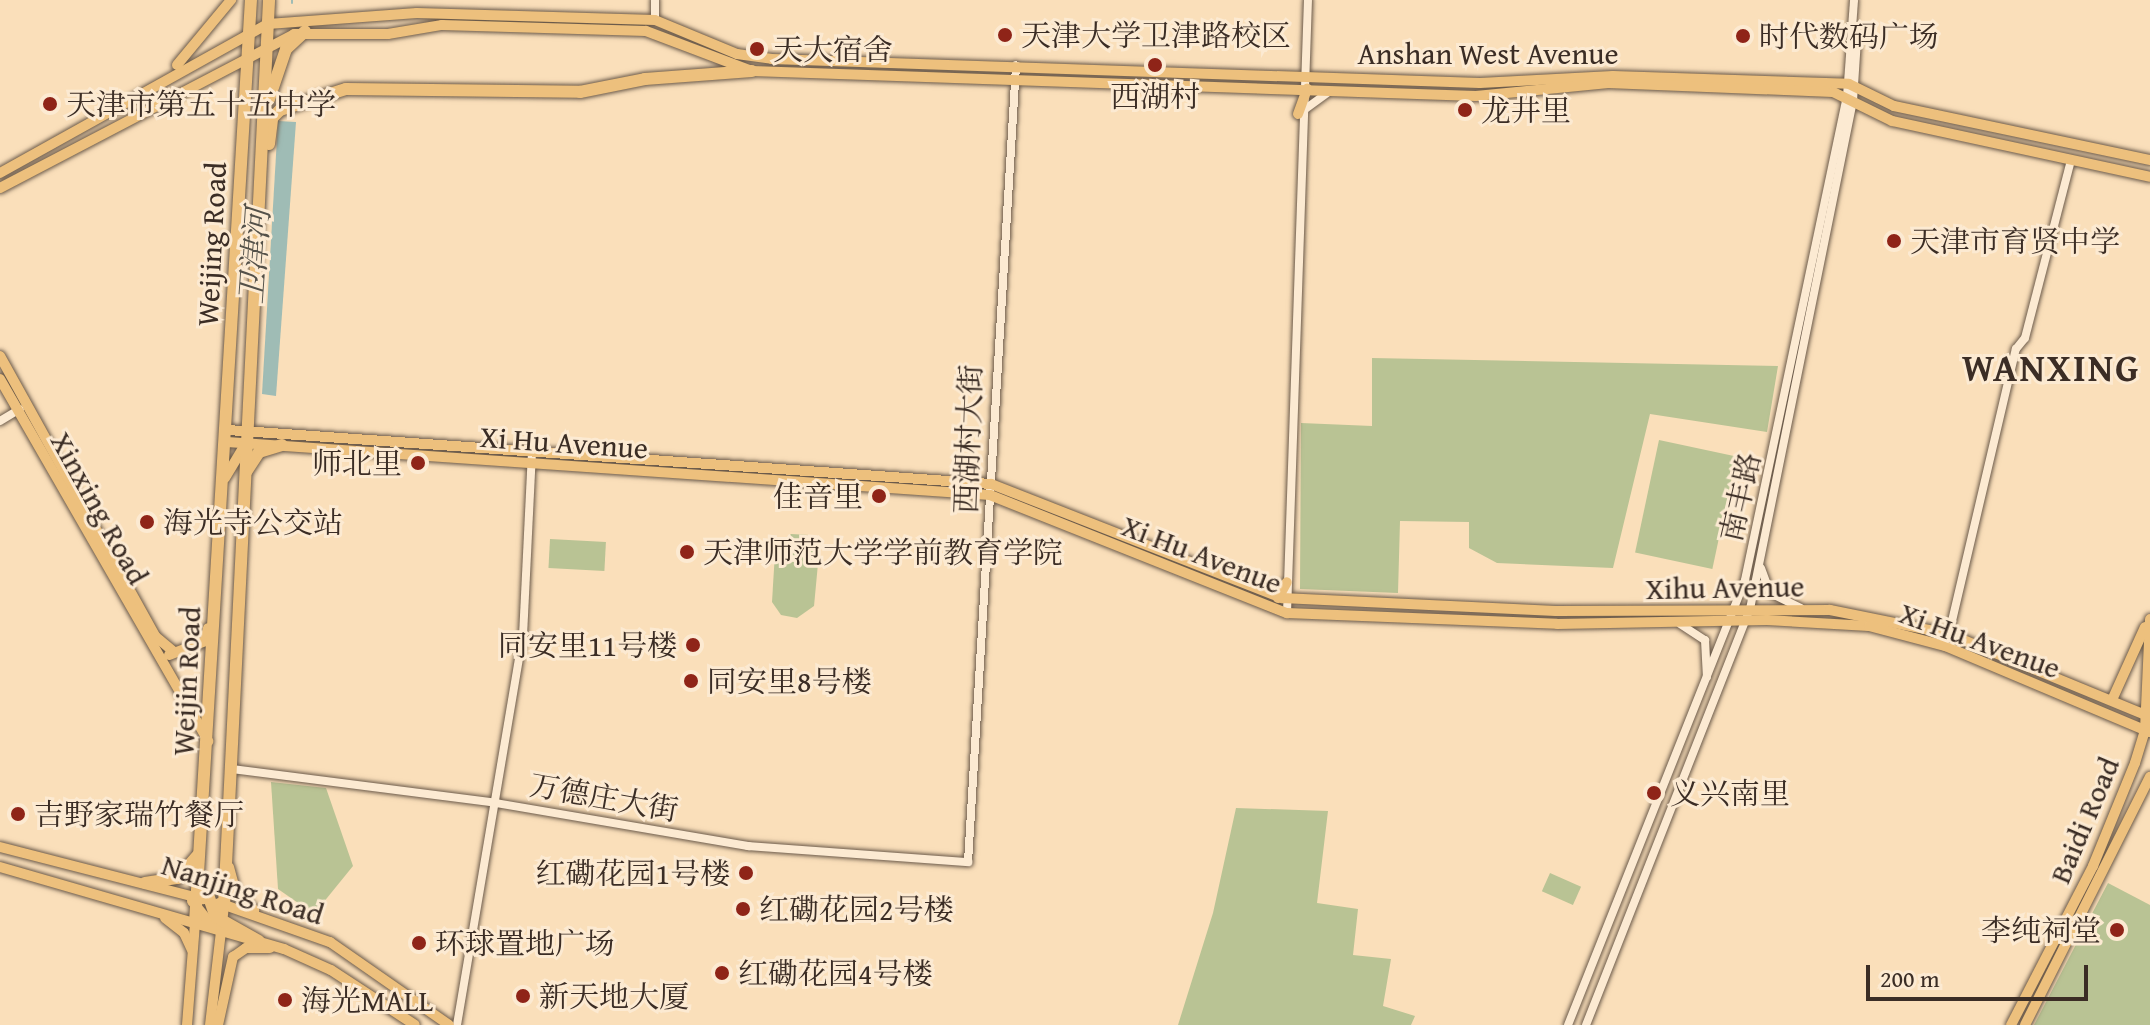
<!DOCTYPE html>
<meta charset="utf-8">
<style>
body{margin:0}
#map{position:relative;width:2150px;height:1025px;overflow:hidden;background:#fadfba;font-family:"Gentium Book Plus","Noto Serif SC",serif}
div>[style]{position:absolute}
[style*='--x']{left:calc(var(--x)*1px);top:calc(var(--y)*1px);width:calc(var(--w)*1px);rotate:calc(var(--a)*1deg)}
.green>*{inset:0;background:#b9c394;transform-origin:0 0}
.water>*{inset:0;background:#9fbcb5}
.stream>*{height:2px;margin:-1px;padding:0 1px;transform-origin:1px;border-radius:1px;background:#9fbcb5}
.roads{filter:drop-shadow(0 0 2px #6b5a4a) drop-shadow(0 0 2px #6b5a4a)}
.minor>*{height:8px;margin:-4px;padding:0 4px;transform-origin:4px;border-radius:4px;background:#fcead2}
.major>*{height:10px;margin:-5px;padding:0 5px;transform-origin:5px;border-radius:5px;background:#edc07d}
.highway>*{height:12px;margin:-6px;padding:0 6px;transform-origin:6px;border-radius:6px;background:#edc07d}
.dots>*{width:22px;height:22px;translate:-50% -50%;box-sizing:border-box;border:4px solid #fcead2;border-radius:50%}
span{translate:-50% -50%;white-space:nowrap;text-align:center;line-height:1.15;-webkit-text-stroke:6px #fcead2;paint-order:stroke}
.poi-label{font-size:30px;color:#3b2d25}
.left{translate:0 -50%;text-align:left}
.right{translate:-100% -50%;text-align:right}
.street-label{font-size:30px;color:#3b2d25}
.water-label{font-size:32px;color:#545149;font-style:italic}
.district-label{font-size:38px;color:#3b2d25;font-weight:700;letter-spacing:2px}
.scale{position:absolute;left:1866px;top:965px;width:222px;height:36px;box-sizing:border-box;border:4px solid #3b2d25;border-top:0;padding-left:10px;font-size:24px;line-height:28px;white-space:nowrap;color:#3b2d25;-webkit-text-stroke:6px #fcead2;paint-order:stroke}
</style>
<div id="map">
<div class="green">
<i style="clip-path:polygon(1372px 358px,1778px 366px,1767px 432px,1650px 414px,1613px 568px,1497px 563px,1469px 548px,1469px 522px,1400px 521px,1398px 593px,1300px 589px,1301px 423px,1372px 426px)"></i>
<i style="left:1659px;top:440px;width:79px;height:115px;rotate:12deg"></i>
<i style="clip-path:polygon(791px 534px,809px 535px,819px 553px,814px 606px,797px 618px,781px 615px,772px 602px,775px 552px)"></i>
<i style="left:550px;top:539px;width:56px;height:29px;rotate:3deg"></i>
<i style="clip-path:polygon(271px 782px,326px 788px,353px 866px,314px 914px,278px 889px)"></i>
<i style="clip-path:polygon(1236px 808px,1328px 811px,1317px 903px,1358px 909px,1353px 955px,1391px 959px,1383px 1006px,1415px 1016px,1411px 1025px,1178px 1025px,1213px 913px)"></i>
<i style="left:1550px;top:873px;width:34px;height:20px;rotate:24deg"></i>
<i style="clip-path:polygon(2108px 883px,2150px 905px,2150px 1025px,2034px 1025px)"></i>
</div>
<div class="water">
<i style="clip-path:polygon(278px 121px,296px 122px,276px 396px,262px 394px)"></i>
</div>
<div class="stream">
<i style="--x:292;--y:3;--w:3;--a:-90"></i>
</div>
<div class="roads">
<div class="minor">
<i style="--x:655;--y:0;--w:20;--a:90"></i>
<i style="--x:1304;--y:110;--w:29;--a:-36"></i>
<i style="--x:0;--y:421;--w:23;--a:-31"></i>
<i style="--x:1761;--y:568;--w:27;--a:70"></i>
<i style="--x:1770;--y:593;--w:34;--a:26"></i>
<i style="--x:1287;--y:613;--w:613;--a:-88.04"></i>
<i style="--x:1680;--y:624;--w:30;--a:33"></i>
<i style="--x:1705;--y:640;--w:37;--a:87"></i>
<i style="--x:1948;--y:638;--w:297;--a:-76.8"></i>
<i style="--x:2016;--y:349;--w:14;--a:-51"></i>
<i style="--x:2025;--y:338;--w:184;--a:-75.5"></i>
<i style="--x:232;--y:769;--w:266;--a:7.3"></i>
<i style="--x:496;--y:803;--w:256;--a:9.7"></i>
<i style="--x:748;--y:846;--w:221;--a:4.2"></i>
<i style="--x:968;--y:862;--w:798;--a:-86.55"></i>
<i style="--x:457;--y:1025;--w:395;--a:-80.4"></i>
<i style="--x:523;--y:636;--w:183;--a:-87.2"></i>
<i style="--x:1568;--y:1025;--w:479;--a:-68.3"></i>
<i style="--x:1745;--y:580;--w:495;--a:-78.1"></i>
<i style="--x:1847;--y:96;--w:96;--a:-85.8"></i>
<i style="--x:1586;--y:1025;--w:447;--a:-68.5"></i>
<i style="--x:1750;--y:609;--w:518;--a:-78.54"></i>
<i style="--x:1853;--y:101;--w:62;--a:-86.3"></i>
</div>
<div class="major">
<i style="--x:177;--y:65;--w:85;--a:-50.3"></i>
<i style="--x:1298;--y:114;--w:27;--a:-70"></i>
<i style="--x:0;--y:173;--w:307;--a:-29.1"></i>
<i style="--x:268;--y:24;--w:149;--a:-4.2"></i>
<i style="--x:417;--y:13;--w:238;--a:1.7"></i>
<i style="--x:655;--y:20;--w:89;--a:22.5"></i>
<i style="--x:737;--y:54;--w:35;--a:8"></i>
<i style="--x:772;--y:59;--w:708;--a:1.94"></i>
<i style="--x:1480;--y:83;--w:133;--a:-3"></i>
<i style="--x:1613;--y:76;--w:236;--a:1.9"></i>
<i style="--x:1849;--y:84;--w:50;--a:26.1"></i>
<i style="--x:1894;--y:106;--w:262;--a:11.9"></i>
<i style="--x:0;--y:188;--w:332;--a:-27.6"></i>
<i style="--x:294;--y:34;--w:94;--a:0"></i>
<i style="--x:388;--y:34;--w:55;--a:-9.5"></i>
<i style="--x:442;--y:25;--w:204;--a:1.7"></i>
<i style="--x:646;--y:31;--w:113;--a:20.7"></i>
<i style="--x:752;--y:71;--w:724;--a:1.98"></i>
<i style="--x:1476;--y:96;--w:133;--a:-5.6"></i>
<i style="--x:1608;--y:83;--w:225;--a:2.3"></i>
<i style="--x:1833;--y:92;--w:66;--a:26.2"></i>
<i style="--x:1892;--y:121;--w:264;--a:12.2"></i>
<i style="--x:0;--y:356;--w:320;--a:61"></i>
<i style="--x:155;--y:636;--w:25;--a:40"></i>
<i style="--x:0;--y:379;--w:418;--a:60.1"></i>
<i style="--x:228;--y:430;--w:765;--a:4.05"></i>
<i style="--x:991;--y:484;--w:313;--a:21.4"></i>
<i style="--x:1282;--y:598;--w:274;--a:2.7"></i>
<i style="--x:1556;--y:611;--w:274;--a:-0.2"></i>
<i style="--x:1830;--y:610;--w:121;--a:11.4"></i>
<i style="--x:1949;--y:634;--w:217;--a:22.4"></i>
<i style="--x:227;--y:442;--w:765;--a:3.97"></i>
<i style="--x:990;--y:495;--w:320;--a:21.7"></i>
<i style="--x:1287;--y:613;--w:270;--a:2.3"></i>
<i style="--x:1557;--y:624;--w:210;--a:-1.1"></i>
<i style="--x:1767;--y:620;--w:102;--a:3.4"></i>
<i style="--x:1869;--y:626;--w:79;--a:14.7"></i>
<i style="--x:1945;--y:646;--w:222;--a:22.8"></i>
<i style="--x:225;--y:478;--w:41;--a:-59"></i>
<i style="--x:1278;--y:598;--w:18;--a:-61"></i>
<i style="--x:169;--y:655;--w:39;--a:-21"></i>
<i style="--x:205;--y:641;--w:13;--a:-77"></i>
<i style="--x:2112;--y:700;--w:80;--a:-65.7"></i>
<i style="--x:0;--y:847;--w:210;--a:14.4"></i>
<i style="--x:0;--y:867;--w:296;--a:16.1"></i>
<i style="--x:284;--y:949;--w:51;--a:24.1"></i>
<i style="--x:331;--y:970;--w:100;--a:33.2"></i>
<i style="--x:229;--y:867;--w:27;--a:75"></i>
<i style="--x:236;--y:893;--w:25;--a:43"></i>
<i style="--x:192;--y:901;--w:35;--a:51"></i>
<i style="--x:219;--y:903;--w:118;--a:19.4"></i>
<i style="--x:330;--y:942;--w:145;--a:34.9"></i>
<i style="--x:165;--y:918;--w:24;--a:38"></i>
<i style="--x:184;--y:933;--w:19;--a:65"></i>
<i style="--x:187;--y:1025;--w:102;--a:-85.5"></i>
<i style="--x:210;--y:1025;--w:121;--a:-83.3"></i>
<i style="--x:218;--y:1025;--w:70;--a:-77.6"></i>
<i style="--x:233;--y:957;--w:16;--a:-35"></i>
<i style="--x:246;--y:948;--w:24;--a:0"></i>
<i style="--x:2011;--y:1025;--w:179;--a:-62.7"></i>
<i style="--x:2093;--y:866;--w:111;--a:-67.8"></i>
<i style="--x:2135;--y:763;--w:34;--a:-73"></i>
<i style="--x:2145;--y:730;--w:111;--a:-87.4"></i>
<i style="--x:2025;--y:1025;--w:278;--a:-63.3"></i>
</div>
<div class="highway">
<i style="--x:269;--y:99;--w:53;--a:-71.2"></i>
<i style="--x:286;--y:49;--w:26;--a:-43"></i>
<i style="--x:269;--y:144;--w:26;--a:-83"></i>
<i style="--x:272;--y:118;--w:11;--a:-45"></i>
<i style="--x:280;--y:110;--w:69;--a:-17.7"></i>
<i style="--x:346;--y:89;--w:234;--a:0.7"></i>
<i style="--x:580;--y:92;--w:66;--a:-11.3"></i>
<i style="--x:645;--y:79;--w:107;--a:-4.3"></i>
<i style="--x:246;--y:472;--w:24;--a:-57"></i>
<i style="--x:259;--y:452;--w:24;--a:-17"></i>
<i style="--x:145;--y:883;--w:33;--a:-9"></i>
<i style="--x:178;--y:878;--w:30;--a:-49"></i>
<i style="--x:204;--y:883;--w:36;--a:71"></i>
<i style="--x:216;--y:917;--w:49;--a:29.2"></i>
<i style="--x:224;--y:905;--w:906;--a:-87.15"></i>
<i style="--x:195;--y:923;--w:925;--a:-86.53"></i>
</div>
</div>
<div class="dots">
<i style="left:1005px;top:35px;background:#8f2418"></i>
<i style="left:1743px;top:36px;background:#8f2418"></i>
<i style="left:757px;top:49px;background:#8f2418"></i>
<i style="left:1155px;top:65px;background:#8f2418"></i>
<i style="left:50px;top:104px;background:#8f2418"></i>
<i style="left:1465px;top:110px;background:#8f2418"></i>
<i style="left:1894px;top:241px;background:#8f2418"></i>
<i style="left:418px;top:463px;background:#8f2418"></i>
<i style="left:879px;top:496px;background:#8f2418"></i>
<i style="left:147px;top:522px;background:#8f2418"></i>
<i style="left:687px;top:552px;background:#8f2418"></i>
<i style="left:693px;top:645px;background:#8f2418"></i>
<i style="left:691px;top:681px;background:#8f2418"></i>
<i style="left:1654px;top:793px;background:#8f2418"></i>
<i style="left:18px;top:814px;background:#8f2418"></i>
<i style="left:746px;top:873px;background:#8f2418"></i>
<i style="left:743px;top:909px;background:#8f2418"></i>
<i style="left:2117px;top:930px;background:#8f2418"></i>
<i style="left:419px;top:943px;background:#8f2418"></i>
<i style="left:722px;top:973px;background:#8f2418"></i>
<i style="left:523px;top:996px;background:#8f2418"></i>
<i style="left:285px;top:1000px;background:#8f2418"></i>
</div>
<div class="poi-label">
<span class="left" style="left:1021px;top:35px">天津大学卫津路校区</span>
<span class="left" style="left:1759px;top:36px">时代数码广场</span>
<span class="left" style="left:773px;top:49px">天大宿舍</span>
<span style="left:1155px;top:96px">西湖村</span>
<span class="left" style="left:66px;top:104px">天津市第五十五中学</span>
<span class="left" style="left:1481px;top:110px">龙井里</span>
<span class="left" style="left:1910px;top:241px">天津市育贤中学</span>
<span class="right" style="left:402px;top:463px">师北里</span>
<span class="right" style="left:863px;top:496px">佳音里</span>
<span class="left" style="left:163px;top:522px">海光寺公交站</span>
<span class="left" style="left:703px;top:552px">天津师范大学学前教育学院</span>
<span class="right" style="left:677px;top:645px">同安里11号楼</span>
<span class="left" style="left:707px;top:681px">同安里8号楼</span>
<span class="left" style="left:1670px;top:793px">义兴南里</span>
<span class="left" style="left:34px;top:814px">吉野家瑞竹餐厅</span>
<span class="right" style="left:730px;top:873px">红磡花园1号楼</span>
<span class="left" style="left:759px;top:909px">红磡花园2号楼</span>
<span class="right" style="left:2101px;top:930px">李纯祠堂</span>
<span class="left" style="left:435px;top:943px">环球置地广场</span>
<span class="left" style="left:738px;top:973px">红磡花园4号楼</span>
<span class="left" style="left:539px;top:996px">新天地大厦</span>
<span class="left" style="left:301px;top:1000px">海光MALL</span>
</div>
<div class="street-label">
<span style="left:1488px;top:53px">Anshan West Avenue</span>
<span style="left:211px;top:244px;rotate:-87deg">Weijing Road</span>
<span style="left:968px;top:439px;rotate:-88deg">西湖村大街</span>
<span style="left:564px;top:442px;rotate:4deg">Xi Hu Avenue</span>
<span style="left:1740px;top:497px;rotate:-77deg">南丰路</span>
<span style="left:100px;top:508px;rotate:61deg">Xinxing Road</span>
<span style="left:1202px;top:554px;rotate:21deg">Xi Hu Avenue</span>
<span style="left:1725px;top:587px;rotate:-1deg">Xihu Avenue</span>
<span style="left:1980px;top:640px;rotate:20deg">Xi Hu Avenue</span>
<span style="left:186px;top:681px;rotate:-87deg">Weijin Road</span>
<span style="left:604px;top:797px;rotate:10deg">万德庄大街</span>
<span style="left:2084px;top:820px;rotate:-67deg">Baidi Road</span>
<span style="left:243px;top:889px;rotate:18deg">Nanjing Road</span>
</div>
<div class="water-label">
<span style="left:255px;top:256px;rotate:-86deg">卫津河</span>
</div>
<div class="district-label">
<span style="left:2051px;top:368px">WANXING</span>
</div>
<div class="scale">200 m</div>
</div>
